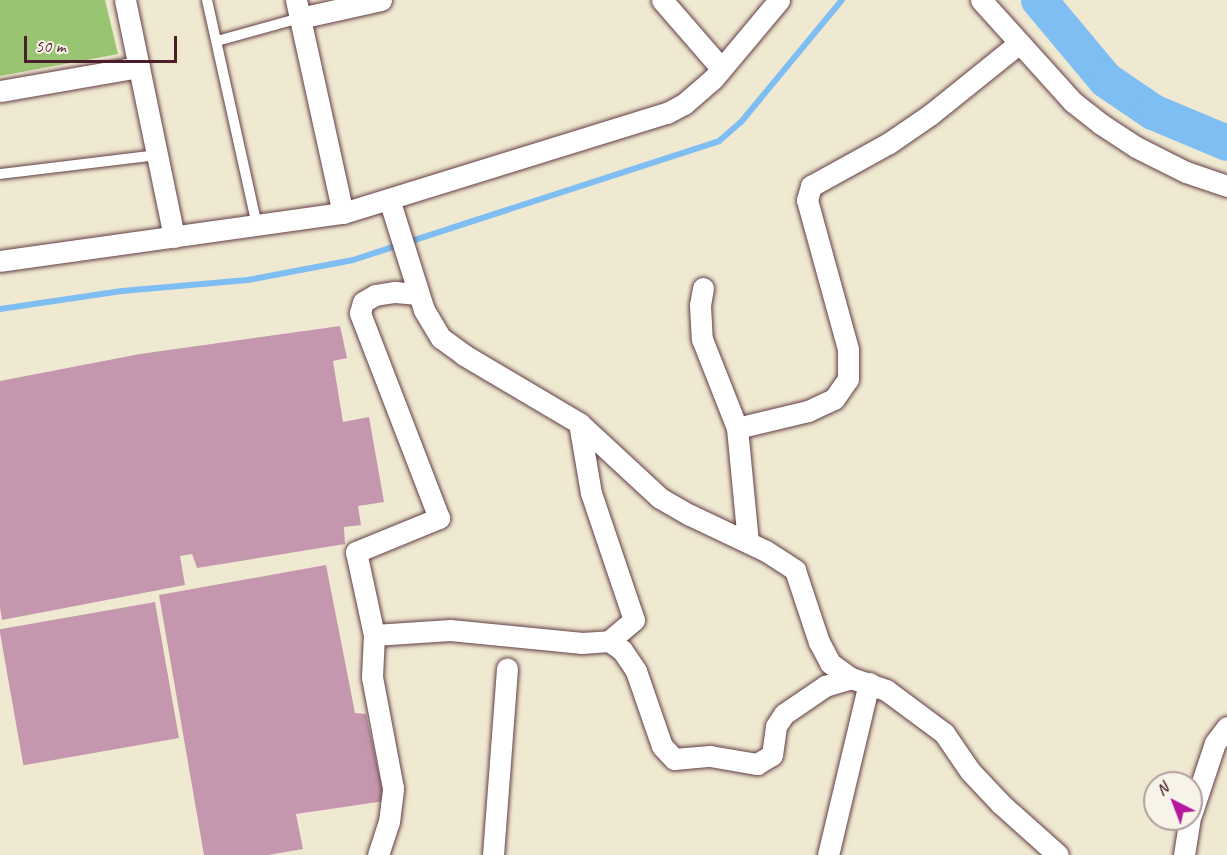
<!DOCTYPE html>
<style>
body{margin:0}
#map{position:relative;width:1227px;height:855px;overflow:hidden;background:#f0e9d1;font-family:Caveat,sans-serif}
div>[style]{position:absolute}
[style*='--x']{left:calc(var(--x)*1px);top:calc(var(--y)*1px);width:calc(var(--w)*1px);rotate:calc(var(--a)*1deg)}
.green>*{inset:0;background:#99c471}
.stream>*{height:6px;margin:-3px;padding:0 3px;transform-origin:3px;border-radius:3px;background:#7ebef3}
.river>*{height:36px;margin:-18px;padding:0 18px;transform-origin:18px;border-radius:18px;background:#7ebef3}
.building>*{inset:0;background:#c597ae;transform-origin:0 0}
.roads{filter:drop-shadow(0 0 2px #633d44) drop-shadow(0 0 2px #633d44)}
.service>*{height:10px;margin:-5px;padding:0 5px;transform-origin:5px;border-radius:5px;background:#fff}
.minor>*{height:21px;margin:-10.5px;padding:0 10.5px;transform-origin:10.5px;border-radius:10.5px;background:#fff}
span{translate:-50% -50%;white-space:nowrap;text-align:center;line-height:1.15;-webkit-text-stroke:6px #f7f3e8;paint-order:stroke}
.north{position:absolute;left:1143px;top:771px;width:60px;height:60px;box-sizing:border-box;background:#f7f3e8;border:2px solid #b29e9c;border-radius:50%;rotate:318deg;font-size:16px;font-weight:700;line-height:24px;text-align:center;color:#4a1f2b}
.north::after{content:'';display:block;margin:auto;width:21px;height:27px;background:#b5179e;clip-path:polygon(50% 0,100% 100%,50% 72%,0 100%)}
.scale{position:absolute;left:24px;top:36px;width:153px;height:27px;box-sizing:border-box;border:3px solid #4a1f2b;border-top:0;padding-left:8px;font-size:18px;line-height:21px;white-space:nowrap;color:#4a1f2b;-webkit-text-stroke:4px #f7f3e8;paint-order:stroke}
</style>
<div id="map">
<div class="green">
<i style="clip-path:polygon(0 0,105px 0,118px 54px,0 76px)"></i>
</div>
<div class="stream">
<i style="--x:0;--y:309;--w:123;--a:-8.4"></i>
<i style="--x:122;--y:291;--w:126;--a:-5"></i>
<i style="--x:248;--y:280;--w:107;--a:-10.8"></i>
<i style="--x:353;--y:260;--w:385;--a:-18"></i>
<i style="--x:719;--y:141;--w:29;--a:-41"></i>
<i style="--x:741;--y:122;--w:158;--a:-50.4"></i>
</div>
<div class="river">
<i style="--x:1039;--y:0;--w:104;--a:50.1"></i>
<i style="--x:1106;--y:80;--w:57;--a:34.2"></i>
<i style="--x:1153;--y:112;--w:80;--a:22.7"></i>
</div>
<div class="building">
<i style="clip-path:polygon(340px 326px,347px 358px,333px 361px,343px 422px,369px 417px,384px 502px,358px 506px,361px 525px,344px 527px,345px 544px,197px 568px,192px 554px,180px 556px,185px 585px,2px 620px,0 607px,0 381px,140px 354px)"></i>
<i style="clip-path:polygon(326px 565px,355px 713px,366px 714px,385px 801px,296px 814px,303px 849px,268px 855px,204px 855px,159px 595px)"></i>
<i style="left:155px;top:602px;width:138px;height:158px;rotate:80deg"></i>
</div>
<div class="roads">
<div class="service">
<i style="--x:207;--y:0;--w:231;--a:77.5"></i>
<i style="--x:217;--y:41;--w:86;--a:-15.5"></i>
<i style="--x:0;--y:174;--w:158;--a:-6.9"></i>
</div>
<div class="minor">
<i style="--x:125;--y:0;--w:242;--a:78.3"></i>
<i style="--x:296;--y:0;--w:218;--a:77.6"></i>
<i style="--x:662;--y:0;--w:90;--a:49.1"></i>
<i style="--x:981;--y:0;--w:137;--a:48"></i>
<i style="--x:1073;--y:102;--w:36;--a:38"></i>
<i style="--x:1101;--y:124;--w:42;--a:33.3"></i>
<i style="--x:1136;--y:147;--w:56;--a:26.6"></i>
<i style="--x:1186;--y:172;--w:43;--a:18.9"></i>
<i style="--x:300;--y:18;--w:83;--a:-12.5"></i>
<i style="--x:0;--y:91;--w:141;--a:-9.8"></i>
<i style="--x:389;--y:199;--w:116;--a:72.5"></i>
<i style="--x:424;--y:310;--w:33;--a:59"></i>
<i style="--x:441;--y:338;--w:29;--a:36"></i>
<i style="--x:464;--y:355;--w:134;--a:30.6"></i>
<i style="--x:579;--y:423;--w:110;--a:42.8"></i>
<i style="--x:660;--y:498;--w:34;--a:30"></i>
<i style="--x:690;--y:515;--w:84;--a:25.3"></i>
<i style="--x:766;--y:551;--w:35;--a:33"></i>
<i style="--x:795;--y:570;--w:76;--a:71.6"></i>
<i style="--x:819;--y:642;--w:24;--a:62"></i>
<i style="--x:830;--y:663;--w:26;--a:36"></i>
<i style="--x:851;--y:678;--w:37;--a:19"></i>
<i style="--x:886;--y:690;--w:72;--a:36.6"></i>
<i style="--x:944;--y:733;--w:46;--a:55.6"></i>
<i style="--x:970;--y:771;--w:45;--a:46.8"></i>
<i style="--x:1001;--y:804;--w:76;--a:41.8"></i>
<i style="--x:0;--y:261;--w:346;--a:-8"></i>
<i style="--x:343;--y:213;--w:339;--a:-17.2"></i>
<i style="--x:667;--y:113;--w:19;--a:-28"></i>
<i style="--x:684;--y:104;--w:38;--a:-41"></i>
<i style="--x:713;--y:79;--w:103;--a:-50.1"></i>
<i style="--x:703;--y:288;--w:17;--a:100"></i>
<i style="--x:700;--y:305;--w:34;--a:87"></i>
<i style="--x:702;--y:339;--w:96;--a:68.5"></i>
<i style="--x:737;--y:428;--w:115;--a:84.5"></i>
<i style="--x:579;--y:423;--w:71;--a:80.3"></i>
<i style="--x:591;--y:493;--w:134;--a:71.3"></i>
<i style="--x:634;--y:620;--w:33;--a:140"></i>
<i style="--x:737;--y:428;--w:73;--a:-13.5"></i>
<i style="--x:808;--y:411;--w:29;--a:-25"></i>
<i style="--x:834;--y:399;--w:24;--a:-55"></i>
<i style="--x:848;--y:379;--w:30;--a:-90"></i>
<i style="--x:848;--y:349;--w:155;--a:-105.4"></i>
<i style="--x:807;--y:200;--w:15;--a:-74"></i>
<i style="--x:811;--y:186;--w:89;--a:-28.9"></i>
<i style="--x:889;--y:143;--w:51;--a:-34.6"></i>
<i style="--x:931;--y:114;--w:112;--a:-38.8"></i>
<i style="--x:374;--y:635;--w:76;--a:-3.8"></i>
<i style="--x:450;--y:630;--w:133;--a:5.6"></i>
<i style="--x:582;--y:643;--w:27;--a:-4"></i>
<i style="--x:609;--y:641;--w:16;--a:35"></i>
<i style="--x:622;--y:650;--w:25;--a:56"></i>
<i style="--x:636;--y:671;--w:79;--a:70.9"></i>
<i style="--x:662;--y:746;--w:18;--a:47"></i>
<i style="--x:674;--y:759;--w:36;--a:-5"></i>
<i style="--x:710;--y:756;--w:48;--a:9.7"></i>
<i style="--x:757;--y:764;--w:17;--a:-31"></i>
<i style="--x:772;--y:755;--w:29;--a:-82"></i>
<i style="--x:776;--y:726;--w:14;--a:-56"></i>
<i style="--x:784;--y:714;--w:50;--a:-34.3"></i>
<i style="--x:825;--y:686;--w:27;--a:-17"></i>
<i style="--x:1191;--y:815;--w:76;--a:-71.6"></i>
<i style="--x:1215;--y:743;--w:20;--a:-53"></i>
<i style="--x:378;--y:855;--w:35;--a:-72"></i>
<i style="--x:389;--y:822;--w:34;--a:-83"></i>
<i style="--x:393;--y:788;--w:113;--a:-100.7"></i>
<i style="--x:372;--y:677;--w:42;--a:-87.3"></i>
<i style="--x:374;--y:635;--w:85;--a:-102.2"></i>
<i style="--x:356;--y:552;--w:90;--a:-22.3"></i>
<i style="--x:439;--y:518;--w:220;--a:-111.1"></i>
<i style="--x:360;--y:313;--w:11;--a:-75"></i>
<i style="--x:363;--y:302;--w:14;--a:-30"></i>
<i style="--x:375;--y:295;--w:20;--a:-9"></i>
<i style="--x:395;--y:292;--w:23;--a:5"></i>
<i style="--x:493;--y:855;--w:187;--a:-85.7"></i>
<i style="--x:828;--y:855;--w:177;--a:-76.6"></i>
<i style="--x:1184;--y:855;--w:36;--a:-81"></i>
</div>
</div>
<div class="north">N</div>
<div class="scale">50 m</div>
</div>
